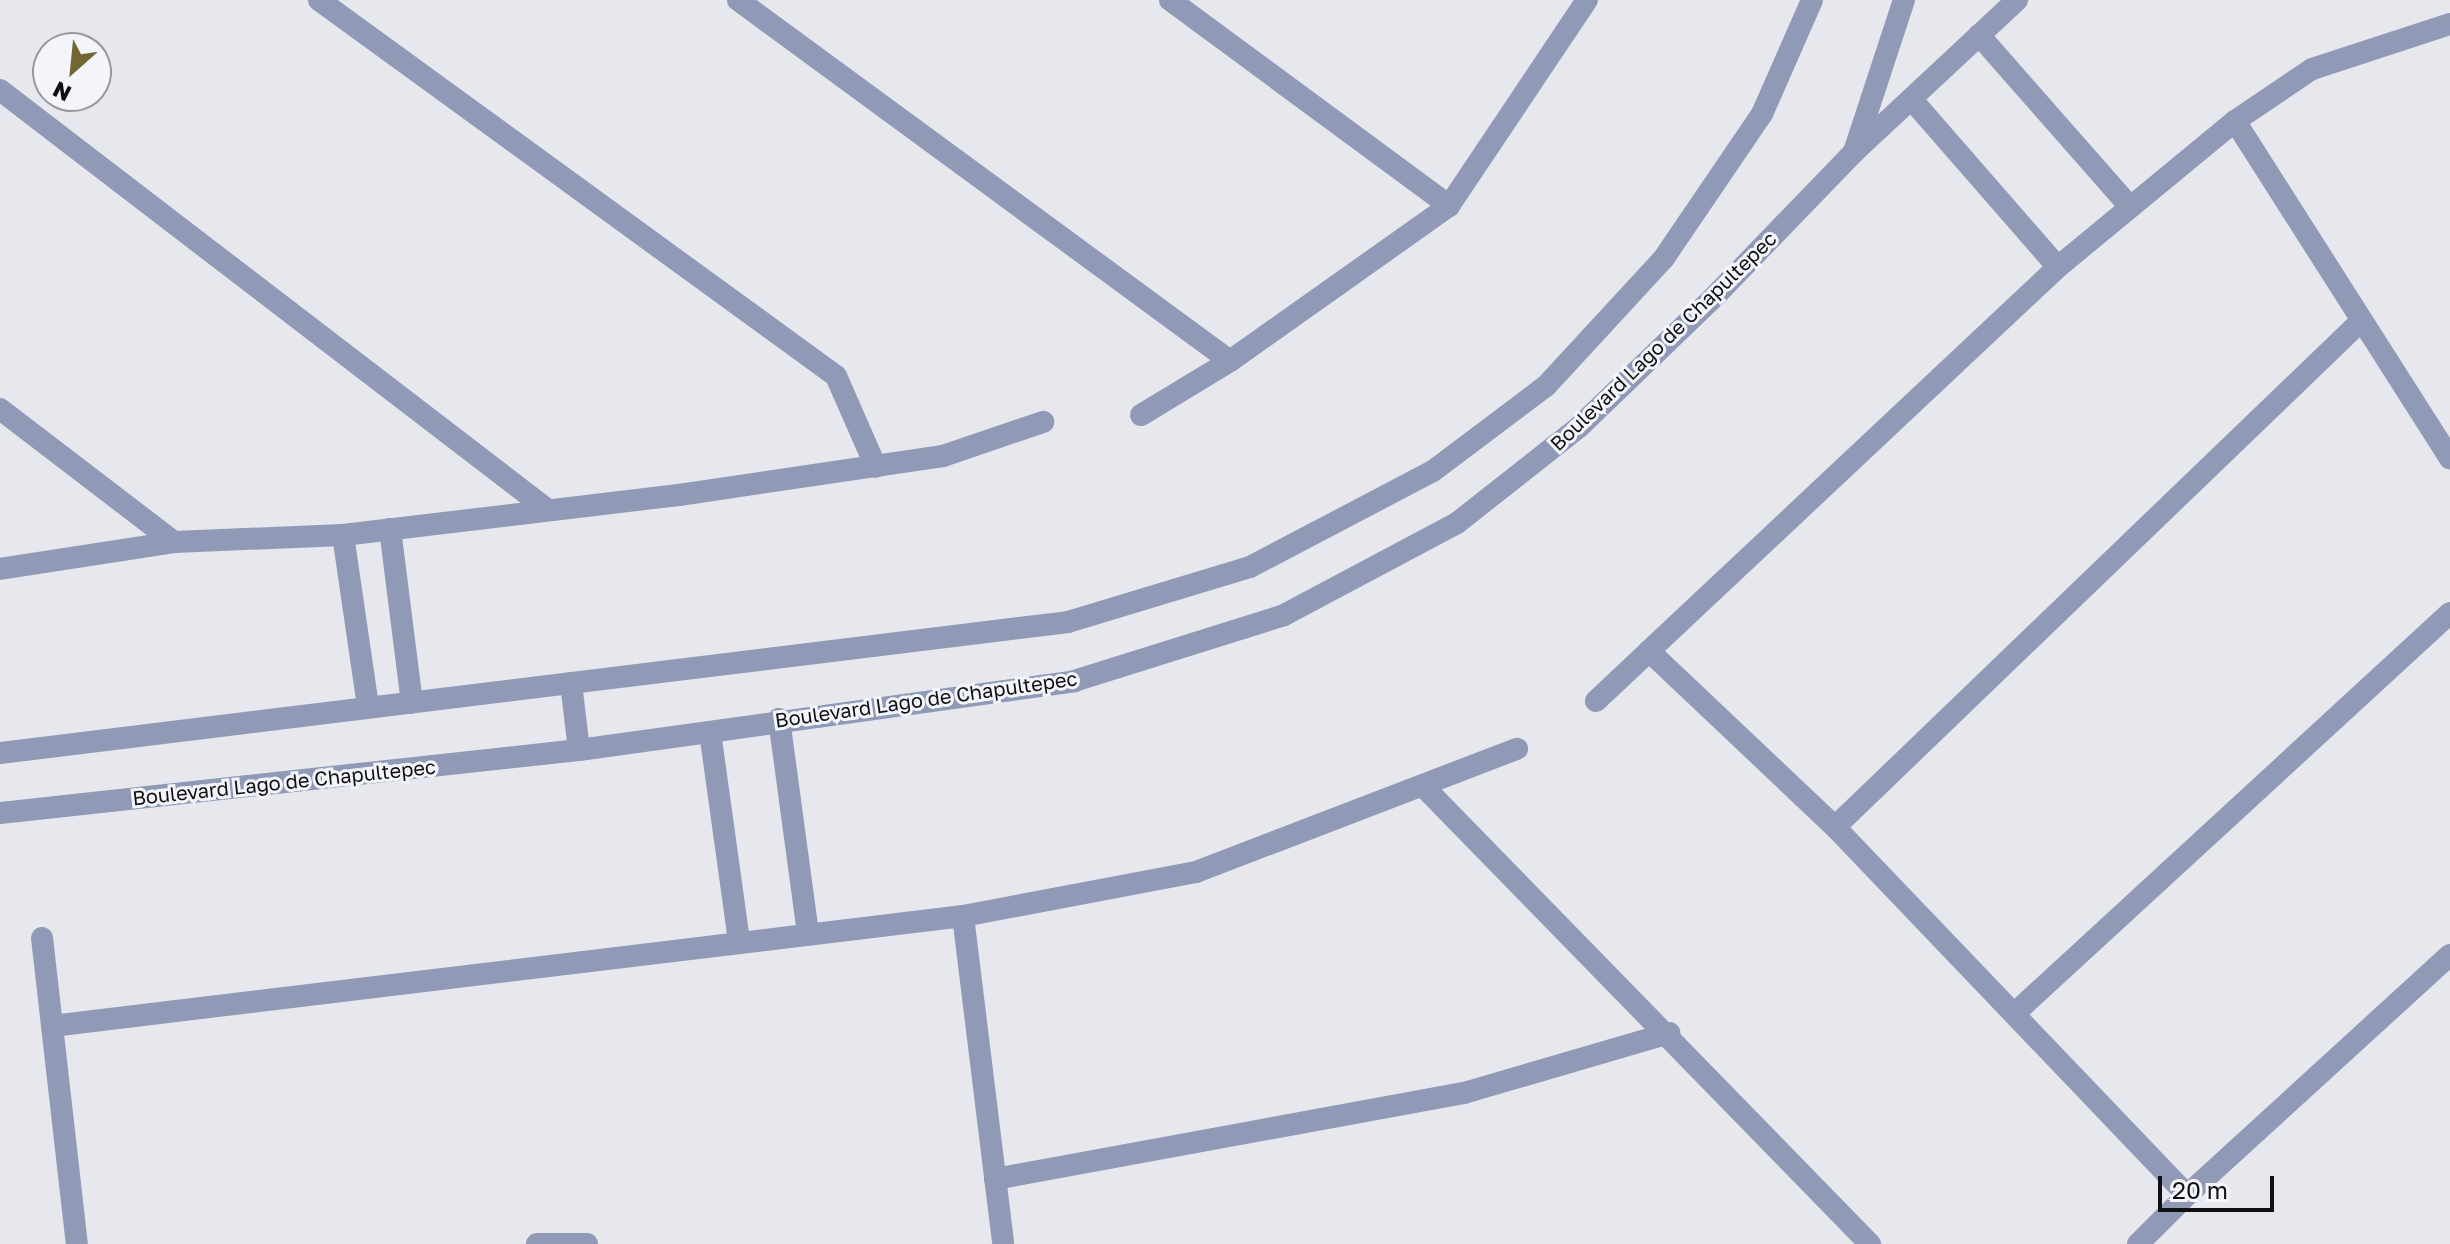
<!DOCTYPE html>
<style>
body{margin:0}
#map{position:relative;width:2450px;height:1244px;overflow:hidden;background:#e6e8ee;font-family:"Golos Text",sans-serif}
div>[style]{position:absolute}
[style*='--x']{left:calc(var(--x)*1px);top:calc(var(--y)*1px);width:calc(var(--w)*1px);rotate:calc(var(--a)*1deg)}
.service>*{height:22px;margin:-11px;padding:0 11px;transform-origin:11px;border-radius:11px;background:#909ab6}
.minor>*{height:22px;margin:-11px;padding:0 11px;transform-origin:11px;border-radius:11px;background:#909ab6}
span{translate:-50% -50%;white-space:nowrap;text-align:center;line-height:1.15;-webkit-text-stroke:6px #f3f5fb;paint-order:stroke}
.street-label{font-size:20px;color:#0f1012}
.north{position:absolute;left:32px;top:32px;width:80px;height:80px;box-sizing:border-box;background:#f3f5fb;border:2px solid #98999e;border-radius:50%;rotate:207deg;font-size:22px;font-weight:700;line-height:32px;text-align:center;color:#0f1012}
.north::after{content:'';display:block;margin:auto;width:28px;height:36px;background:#726633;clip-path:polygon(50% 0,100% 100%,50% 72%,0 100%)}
.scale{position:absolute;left:2158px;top:1176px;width:116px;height:36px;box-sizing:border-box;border:4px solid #0f1012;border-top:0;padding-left:10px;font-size:24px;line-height:28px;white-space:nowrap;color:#0f1012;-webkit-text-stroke:6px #f3f5fb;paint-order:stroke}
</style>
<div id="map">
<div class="service">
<i style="--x:319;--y:0;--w:639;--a:36.03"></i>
<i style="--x:836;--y:376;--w:99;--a:66.3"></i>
<i style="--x:738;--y:0;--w:610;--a:36.27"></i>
<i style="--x:1170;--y:0;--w:347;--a:36.4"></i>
<i style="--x:2450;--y:24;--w:145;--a:161.9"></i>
<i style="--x:2312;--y:69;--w:93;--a:146"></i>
<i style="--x:2235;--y:121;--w:229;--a:140.5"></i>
<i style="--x:2058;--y:267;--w:561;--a:136.81"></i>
<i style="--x:1649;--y:651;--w:256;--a:43.4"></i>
<i style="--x:1835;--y:827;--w:509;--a:46.27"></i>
<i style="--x:2187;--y:1195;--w:356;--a:-42.4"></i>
<i style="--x:1979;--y:35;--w:229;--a:48.7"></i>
<i style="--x:0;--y:90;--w:685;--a:37.47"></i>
<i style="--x:1913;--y:101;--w:220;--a:48.9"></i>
<i style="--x:2235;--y:121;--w:400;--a:57.5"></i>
<i style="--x:1854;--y:152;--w:223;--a:-43"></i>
<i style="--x:0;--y:409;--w:219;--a:37.4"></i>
<i style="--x:1141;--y:415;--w:104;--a:-31.2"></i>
<i style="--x:1230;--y:361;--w:268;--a:-35.3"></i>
<i style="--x:1449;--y:206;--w:248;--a:-56.2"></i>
<i style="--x:390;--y:529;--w:175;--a:82.8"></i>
<i style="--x:343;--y:535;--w:174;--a:81.7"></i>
<i style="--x:0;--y:569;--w:176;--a:-8.8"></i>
<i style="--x:174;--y:542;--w:169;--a:-2.4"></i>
<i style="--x:343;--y:535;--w:338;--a:-6.8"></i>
<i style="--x:679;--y:495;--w:267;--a:-8.4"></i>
<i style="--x:943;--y:456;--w:106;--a:-18.8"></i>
<i style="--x:1596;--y:701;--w:73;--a:-43.3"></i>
<i style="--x:779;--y:719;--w:216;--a:82.3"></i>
<i style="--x:710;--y:732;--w:212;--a:82.1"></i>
<i style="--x:1424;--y:787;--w:639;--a:45.7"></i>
<i style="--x:1835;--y:827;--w:730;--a:-43.89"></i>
<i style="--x:963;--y:916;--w:330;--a:83"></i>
<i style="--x:42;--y:938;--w:308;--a:83.5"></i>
<i style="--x:2015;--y:1013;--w:591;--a:-42.6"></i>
<i style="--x:52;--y:1026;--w:918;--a:-6.88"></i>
<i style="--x:963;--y:916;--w:237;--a:-10.7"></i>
<i style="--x:1196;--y:872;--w:344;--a:-21"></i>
<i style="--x:995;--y:1179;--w:477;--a:-10.4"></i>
<i style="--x:1464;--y:1093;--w:214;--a:-16.3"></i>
<i style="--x:537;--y:1244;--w:50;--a:0"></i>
<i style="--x:2138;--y:1244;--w:69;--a:-45"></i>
</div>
<div class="minor">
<i style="--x:571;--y:683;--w:67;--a:83.2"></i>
<i style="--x:0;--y:753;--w:1076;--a:-6.99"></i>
<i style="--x:1068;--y:622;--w:190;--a:-16.8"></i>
<i style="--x:1250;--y:567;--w:207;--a:-27.7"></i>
<i style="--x:1433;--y:471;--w:141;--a:-37"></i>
<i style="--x:1546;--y:386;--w:174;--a:-47.3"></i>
<i style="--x:1664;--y:258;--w:174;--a:-55.8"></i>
<i style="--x:1762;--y:114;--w:124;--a:-66.3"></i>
<i style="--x:0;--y:813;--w:582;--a:-6.21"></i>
<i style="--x:579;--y:750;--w:500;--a:-7.9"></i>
<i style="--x:1074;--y:681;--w:220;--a:-17.4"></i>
<i style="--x:1284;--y:615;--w:196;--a:-28"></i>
<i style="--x:1457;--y:523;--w:155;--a:-38.2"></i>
<i style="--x:1579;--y:427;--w:189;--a:-43.9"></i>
<i style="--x:1715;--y:296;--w:200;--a:-46"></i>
<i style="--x:1854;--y:152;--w:160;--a:-71.8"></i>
</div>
<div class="street-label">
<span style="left:1663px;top:341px;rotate:-44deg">Boulevard Lago de Chapultepec</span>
<span style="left:926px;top:699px;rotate:-8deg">Boulevard Lago de Chapultepec</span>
<span style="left:284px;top:782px;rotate:-6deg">Boulevard Lago de Chapultepec</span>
</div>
<div class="north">N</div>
<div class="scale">20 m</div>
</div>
